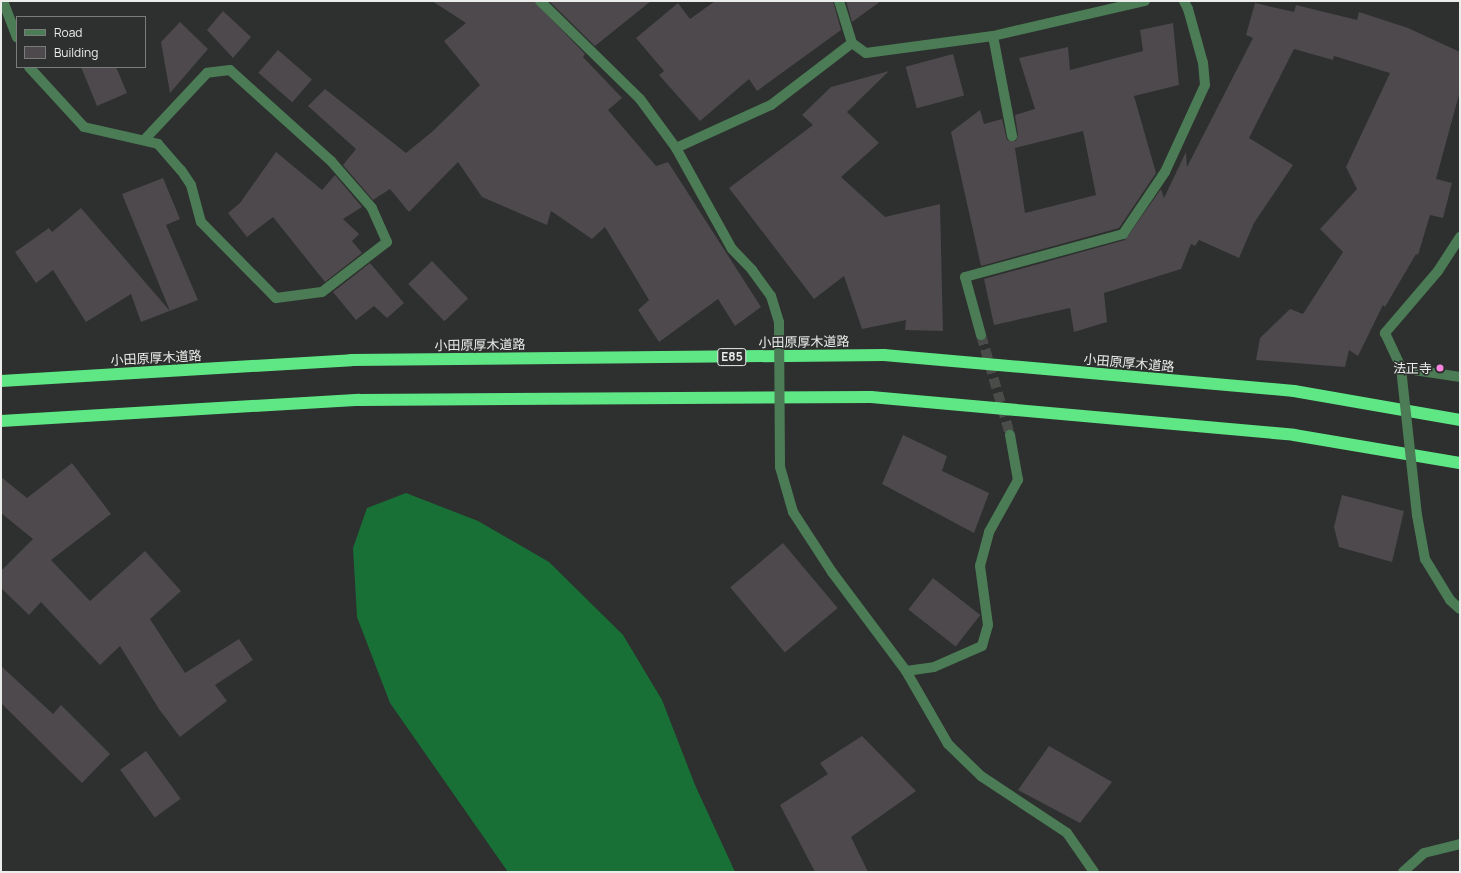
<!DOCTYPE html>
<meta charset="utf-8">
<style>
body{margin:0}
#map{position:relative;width:1461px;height:873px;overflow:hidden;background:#2d302e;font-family:Manrope,"Noto Sans JP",sans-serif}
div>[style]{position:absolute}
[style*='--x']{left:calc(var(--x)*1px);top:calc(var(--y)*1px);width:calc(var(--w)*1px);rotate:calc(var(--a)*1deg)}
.forest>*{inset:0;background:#187037}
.building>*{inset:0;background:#4d494c;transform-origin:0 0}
.minor-tunnel>*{height:10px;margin-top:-5px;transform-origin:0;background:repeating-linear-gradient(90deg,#4a4c4a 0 10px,transparent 0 15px)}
.minor>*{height:10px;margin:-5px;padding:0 5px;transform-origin:5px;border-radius:5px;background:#4b7c56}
.highway>*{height:12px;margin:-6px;padding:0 6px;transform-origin:6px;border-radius:6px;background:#5fe786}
.minor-bridge>*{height:10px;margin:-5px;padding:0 5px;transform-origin:5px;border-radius:5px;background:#4b7c56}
.dots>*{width:11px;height:11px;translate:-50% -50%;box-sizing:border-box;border:2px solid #2d302e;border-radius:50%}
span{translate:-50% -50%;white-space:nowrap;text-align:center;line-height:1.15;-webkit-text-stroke:3px #2d302e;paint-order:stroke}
.shield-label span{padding:1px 3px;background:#2d302e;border:1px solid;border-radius:3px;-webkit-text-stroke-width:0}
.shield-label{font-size:12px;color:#ebedeb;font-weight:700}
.street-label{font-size:13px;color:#ebedeb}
.poi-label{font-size:13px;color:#ebedeb}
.right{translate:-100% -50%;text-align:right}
.frame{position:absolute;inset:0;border:2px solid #ebedeb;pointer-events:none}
.legend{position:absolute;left:16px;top:16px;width:130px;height:52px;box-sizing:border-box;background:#2d302e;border:1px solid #797c7a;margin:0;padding:5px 7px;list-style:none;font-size:12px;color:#ebedeb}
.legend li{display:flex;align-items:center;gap:8px;height:20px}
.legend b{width:20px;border:1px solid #797c7a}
</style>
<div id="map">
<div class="forest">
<i style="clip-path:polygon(406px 493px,478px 521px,549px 562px,623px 635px,662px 700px,695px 785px,735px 872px,508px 872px,390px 703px,357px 617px,353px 548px,367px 508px)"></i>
</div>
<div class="building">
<i style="clip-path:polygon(432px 1px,534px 1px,585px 54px,583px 57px,622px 98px,608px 110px,656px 166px,668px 162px,761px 307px,735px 326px,718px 299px,659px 342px,638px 310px,649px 300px,605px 227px,592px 239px,551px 211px,547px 225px,482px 197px,458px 162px,409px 212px,390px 189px,373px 200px,343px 165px,356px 149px,308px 106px,325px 89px,406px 153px,433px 131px,480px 85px,444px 41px,466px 23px)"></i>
<i style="clip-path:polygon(549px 1px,651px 1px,595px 46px)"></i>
<i style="clip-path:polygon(715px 1px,833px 1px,841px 30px,757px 91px,749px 79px,700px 121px,659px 75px,664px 71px,636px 38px,678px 3px,690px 19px)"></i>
<i style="clip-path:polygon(846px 1px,881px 1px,852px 22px)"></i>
<i style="clip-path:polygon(1255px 3px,1294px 12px,1296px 5px,1357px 20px,1359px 12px,1408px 28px,1460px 52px,1460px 91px,1436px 179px,1452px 183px,1443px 218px,1430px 215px,1418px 255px,1416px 254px,1385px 307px,1383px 305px,1358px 356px,1349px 350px,1345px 367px,1256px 360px,1260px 338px,1290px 309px,1303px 314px,1343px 252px,1320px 229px,1357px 189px,1346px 167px,1390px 73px,1334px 56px,1333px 60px,1294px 49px,1249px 138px,1293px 165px,1254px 223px,1239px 258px,1199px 240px,1195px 246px,1191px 244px,1181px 269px,1104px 293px,1107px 322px,1074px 332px,1070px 308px,994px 325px,984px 279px,1125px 240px,1161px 189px,1164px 198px,1186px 152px,1187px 167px,1253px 38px,1246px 35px)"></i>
<i style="clip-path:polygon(223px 11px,251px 37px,233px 58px,207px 30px)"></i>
<i style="clip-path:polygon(180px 22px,208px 49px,170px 93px,161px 42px)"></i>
<i style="clip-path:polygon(evenodd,1173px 23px,1179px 85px,1134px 96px,1156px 173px,1119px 228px,981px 266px,951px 132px,980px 110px,984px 124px,1002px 119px,1007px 140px,1016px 141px,1018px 135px,1015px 115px,1035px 109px,1019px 58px,1068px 47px,1070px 70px,1143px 51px,1140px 30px,1173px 23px,1083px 131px,1096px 195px,1025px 213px,1015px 148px,1083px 131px)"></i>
<i style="left:278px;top:50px;width:45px;height:30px;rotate:41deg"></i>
<i style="left:953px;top:54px;width:43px;height:49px;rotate:75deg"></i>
<i style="clip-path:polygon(81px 67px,116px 67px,127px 93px,97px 106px)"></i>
<i style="clip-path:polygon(889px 71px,847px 112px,879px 143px,841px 177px,885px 217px,940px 204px,943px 331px,905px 330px,906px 320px,862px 329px,844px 276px,814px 299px,729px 188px,813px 125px,802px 115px,831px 87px)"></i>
<i style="clip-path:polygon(276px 152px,322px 190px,335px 175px,362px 207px,343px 219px,359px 234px,352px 241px,362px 253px,325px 282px,273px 217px,247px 237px,228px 213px,240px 203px)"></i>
<i style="clip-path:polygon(163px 178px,180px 219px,166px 225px,198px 300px,141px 322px,131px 294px,86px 322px,53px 270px,36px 283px,15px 252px,49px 228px,52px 232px,81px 208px,170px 311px,122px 194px)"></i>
<i style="left:432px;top:261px;width:52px;height:33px;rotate:46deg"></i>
<i style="clip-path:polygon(370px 263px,404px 303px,387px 318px,374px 306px,356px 320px,333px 292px)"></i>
<i style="clip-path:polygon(903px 435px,947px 456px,942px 471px,989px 493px,974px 533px,882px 484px)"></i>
<i style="clip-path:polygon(72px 463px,111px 514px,51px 560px,90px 601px,145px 551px,181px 591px,150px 619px,185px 673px,239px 639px,253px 660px,215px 685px,227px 701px,180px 737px,159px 709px,120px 646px,100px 665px,41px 602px,29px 615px,1px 588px,1px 571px,33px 539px,1px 513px,1px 477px,27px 498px)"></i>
<i style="clip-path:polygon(1342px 495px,1404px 511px,1392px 562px,1339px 547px,1334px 527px)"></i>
<i style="left:783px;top:543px;width:85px;height:69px;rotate:50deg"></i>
<i style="left:933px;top:578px;width:60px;height:40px;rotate:38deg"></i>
<i style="clip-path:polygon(1px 666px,53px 714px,61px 705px,110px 754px,82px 783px,1px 703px)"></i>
<i style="clip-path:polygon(862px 736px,916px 791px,851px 837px,868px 872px,815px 872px,780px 805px,828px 774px,820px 763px)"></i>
<i style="clip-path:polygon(1049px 746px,1112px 782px,1080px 823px,1018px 790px)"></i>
<i style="left:146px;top:751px;width:59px;height:32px;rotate:54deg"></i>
</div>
<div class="minor-tunnel">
<i style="--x:981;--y:335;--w:104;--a:73.8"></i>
</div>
<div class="minor">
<i style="--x:3;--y:1;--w:39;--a:69"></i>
<i style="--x:540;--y:1;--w:140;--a:44.4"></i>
<i style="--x:640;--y:99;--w:61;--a:53.7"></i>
<i style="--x:676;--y:148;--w:115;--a:61"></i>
<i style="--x:732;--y:249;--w:29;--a:46"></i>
<i style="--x:752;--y:270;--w:32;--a:54"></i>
<i style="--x:771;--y:296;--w:27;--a:73"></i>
<i style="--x:839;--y:1;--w:44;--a:72.8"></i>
<i style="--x:993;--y:36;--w:102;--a:79.2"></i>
<i style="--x:29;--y:67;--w:81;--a:47.5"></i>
<i style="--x:84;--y:127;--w:76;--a:12.9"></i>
<i style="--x:158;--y:144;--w:35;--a:49"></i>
<i style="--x:181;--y:170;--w:18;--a:56"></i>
<i style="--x:191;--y:185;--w:38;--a:75"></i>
<i style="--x:201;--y:222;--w:107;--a:45.4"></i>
<i style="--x:276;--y:298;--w:46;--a:-7.4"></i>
<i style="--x:322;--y:292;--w:82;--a:-37.6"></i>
<i style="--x:387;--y:242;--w:37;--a:-114"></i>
<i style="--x:372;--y:208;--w:62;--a:-131.1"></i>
<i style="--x:331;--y:161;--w:136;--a:-138"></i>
<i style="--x:230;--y:70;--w:23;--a:173"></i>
<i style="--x:207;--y:73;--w:92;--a:133.2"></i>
<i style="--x:676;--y:148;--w:104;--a:-24.4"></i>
<i style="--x:771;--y:105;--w:102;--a:-37.4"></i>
<i style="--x:852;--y:43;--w:17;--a:36"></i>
<i style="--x:866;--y:53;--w:128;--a:-7.6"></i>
<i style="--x:993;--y:36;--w:156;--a:-13"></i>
<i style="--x:1460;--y:237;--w:40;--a:122.9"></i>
<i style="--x:1438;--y:271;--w:82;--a:130.5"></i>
<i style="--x:1385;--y:333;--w:38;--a:65"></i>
<i style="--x:1401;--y:368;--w:60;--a:8.7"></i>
<i style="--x:981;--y:335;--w:60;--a:-105.4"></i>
<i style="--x:965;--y:277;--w:164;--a:-15.2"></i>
<i style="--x:1123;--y:234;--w:75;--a:-55.9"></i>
<i style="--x:1165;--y:172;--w:96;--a:-65.3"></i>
<i style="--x:1205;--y:85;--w:22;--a:-95"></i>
<i style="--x:1203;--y:63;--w:56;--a:-105.5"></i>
<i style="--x:1188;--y:9;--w:9;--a:-117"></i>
<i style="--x:780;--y:467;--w:47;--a:73.9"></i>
<i style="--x:793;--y:512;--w:72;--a:57"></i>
<i style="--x:832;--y:572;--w:124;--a:53.2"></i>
<i style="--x:906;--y:671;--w:84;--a:60.1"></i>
<i style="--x:948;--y:744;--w:46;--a:44.1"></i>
<i style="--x:981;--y:776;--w:103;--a:33.5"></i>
<i style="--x:1067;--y:833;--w:47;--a:55.3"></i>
<i style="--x:1417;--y:515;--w:45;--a:79.7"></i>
<i style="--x:1425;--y:559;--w:48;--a:58.6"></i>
<i style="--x:1450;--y:600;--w:13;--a:42"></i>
<i style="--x:906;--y:671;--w:28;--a:-8"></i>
<i style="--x:934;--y:667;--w:52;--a:-23.6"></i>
<i style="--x:982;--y:646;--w:22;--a:-74"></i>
<i style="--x:988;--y:625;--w:60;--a:-97.7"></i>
<i style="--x:980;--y:566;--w:35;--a:-75"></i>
<i style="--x:989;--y:532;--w:60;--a:-60.9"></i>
<i style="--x:1018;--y:480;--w:46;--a:-100.1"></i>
<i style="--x:1403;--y:872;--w:28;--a:-42"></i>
<i style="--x:1424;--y:853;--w:37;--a:-14"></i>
</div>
<div class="highway">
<i style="--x:1;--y:381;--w:351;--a:-3.4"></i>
<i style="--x:351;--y:360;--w:533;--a:-0.54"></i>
<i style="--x:884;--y:355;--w:412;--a:5"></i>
<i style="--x:1294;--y:391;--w:169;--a:9.9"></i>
<i style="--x:1;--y:421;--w:359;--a:-3.4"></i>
<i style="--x:359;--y:400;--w:512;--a:-0.34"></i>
<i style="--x:871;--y:397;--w:425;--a:5.1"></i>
<i style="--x:1294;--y:435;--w:168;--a:9.6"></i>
</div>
<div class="minor-bridge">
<i style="--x:779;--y:322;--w:145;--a:89.6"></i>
<i style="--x:1401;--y:368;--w:148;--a:83.8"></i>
</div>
<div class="dots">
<i style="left:1440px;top:368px;background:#fe86e1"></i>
</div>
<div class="shield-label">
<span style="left:732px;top:357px">E85</span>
</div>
<div class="street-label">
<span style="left:804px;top:342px;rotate:-1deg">小田原厚木道路</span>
<span style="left:480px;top:345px;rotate:-1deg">小田原厚木道路</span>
<span style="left:156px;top:358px;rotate:-3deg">小田原厚木道路</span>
<span style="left:1129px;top:363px;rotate:5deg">小田原厚木道路</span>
</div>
<div class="poi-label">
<span class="right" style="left:1432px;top:368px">法正寺</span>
</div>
<div class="frame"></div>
<ul class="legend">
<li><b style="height:5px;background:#4b7c56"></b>Road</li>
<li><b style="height:11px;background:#4d494c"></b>Building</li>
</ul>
</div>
